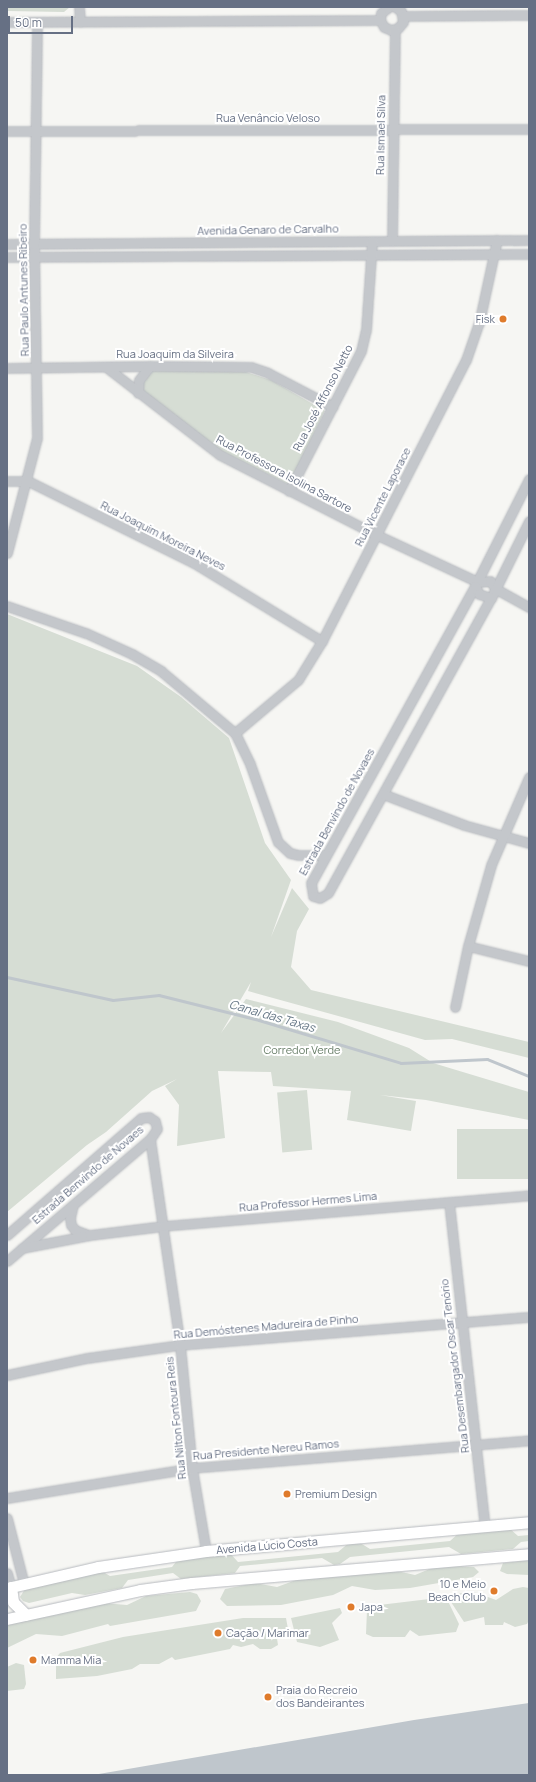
<!DOCTYPE html>
<meta charset="utf-8">
<style>
body{margin:0}
#map{position:relative;width:536px;height:1782px;overflow:hidden;background:#f6f6f3;font-family:Manrope,sans-serif}
div>[style]{position:absolute}
[style*='--x']{left:calc(var(--x)*1px);top:calc(var(--y)*1px);width:calc(var(--w)*1px);rotate:calc(var(--a)*1deg)}
.green>*{inset:0;background:#d6ddd4;transform-origin:0 0}
.water>*{inset:0;background:#bfc6cc}
.stream>*{height:2.5px;margin:-1.25px;padding:0 1.25px;transform-origin:1.25px;border-radius:1.25px;background:#bfc6cc}
.roads{filter:drop-shadow(0 0 1px #b7babf) drop-shadow(0 0 1px #b7babf)}
.minor>*{height:9px;margin:-4.5px;padding:0 4.5px;transform-origin:4.5px;border-radius:4.5px;background:#c4c7cb}
.major>*{height:11px;margin:-5.5px;padding:0 5.5px;transform-origin:5.5px;border-radius:5.5px;background:#fff}
.dots>*{width:11px;height:11px;translate:-50% -50%;box-sizing:border-box;border:2px solid #fff;border-radius:50%}
span{translate:-50% -50%;white-space:nowrap;text-align:center;line-height:1.15;-webkit-text-stroke:4px #fff;paint-order:stroke}
.street-label{font-size:11px;color:#667084}
.poi-label{font-size:11px;color:#667084}
.right{translate:-100% -50%;text-align:right}
.left{translate:0 -50%;text-align:left}
.park-label{font-size:11px;color:#657b65}
.water-label{font-size:12px;color:#677887;font-style:italic}
.frame{position:absolute;inset:0;border:8px solid #667084;pointer-events:none}
.scale{position:absolute;left:8px;top:16px;width:65px;height:18px;box-sizing:border-box;border:2px solid #667084;border-top:0;padding-left:5px;font-size:12px;line-height:14px;white-space:nowrap;color:#667084;-webkit-text-stroke:3px #fff;paint-order:stroke}
</style>
<div id="map">
<div class="green">
<i style="clip-path:polygon(7px 7px,70px 7px,64px 12px,7px 11px)"></i>
<i style="clip-path:polygon(150px 370px,243px 371px,271px 380px,325px 411px,289px 485px,207px 444px,143px 391px,142px 379px)"></i>
<i style="clip-path:polygon(7px 614px,137px 666px,181px 697px,229px 738px,265px 843px,291px 880px,271px 937px,292px 888px,309px 909px,297px 931px,291px 967px,311px 990px,529px 1042px,529px 1058px,452px 1039px,425px 1040px,248px 991px,251px 982px,221px 1033px,246px 999px,338px 1022px,409px 1048px,433px 1063px,529px 1092px,529px 1120px,426px 1100px,380px 1095px,416px 1101px,411px 1131px,347px 1120px,351px 1091px,273px 1086px,271px 1072px,218px 1071px,225px 1138px,177px 1146px,179px 1105px,165px 1086px,177px 1079px,152px 1091px,106px 1132px,87px 1145px,7px 1212px)"></i>
<i style="left:307px;top:1090px;width:60px;height:30px;rotate:85deg"></i>
<i style="left:529px;top:1129px;width:50px;height:72px;rotate:90deg"></i>
<i style="clip-path:polygon(509px 1528px,518px 1536px,529px 1535px,529px 1541px,521px 1542px,513px 1549px,461px 1554px,449px 1547px,350px 1557px,340px 1564px,334px 1565px,322px 1558px,240px 1566px,235px 1573px,181px 1579px,173px 1573px,128px 1580px,122px 1588px,85px 1595px,72px 1593px,29px 1603px,23px 1601px,20px 1597px,25px 1589px,68px 1580px,81px 1573px,100px 1570px,110px 1576px,172px 1567px,179px 1558px,229px 1552px,238px 1562px,338px 1552px,350px 1542px,357px 1541px,370px 1549px,450px 1541px,460px 1532px)"></i>
<i style="clip-path:polygon(529px 1560px,529px 1575px,507px 1574px,500px 1571px,503px 1563px)"></i>
<i style="clip-path:polygon(455px 1566px,474px 1567px,479px 1572px,473px 1577px,410px 1588px,375px 1590px,352px 1586px,333px 1595px,281px 1605px,227px 1606px,220px 1599px,225px 1589px,255px 1583px,277px 1587px,296px 1580px,397px 1571px,415px 1575px,432px 1568px)"></i>
<i style="clip-path:polygon(523px 1587px,529px 1588px,529px 1620px,527px 1624px,515px 1627px,504px 1622px,503px 1625px,485px 1625px,484px 1617px,464px 1622px,451px 1602px,452px 1595px,467px 1592px,477px 1593px,496px 1600px,513px 1589px)"></i>
<i style="clip-path:polygon(190px 1592px,197px 1594px,201px 1601px,196px 1611px,110px 1626px,108px 1624px,62px 1636px,36px 1634px,7px 1648px,7px 1624px,103px 1603px,127px 1605px,146px 1596px)"></i>
<i style="clip-path:polygon(446px 1597px,459px 1624px,456px 1632px,419px 1636px,410px 1630px,405px 1637px,373px 1637px,366px 1634px,367px 1610px,371px 1606px)"></i>
<i style="clip-path:polygon(340px 1608px,342px 1613px,332px 1623px,339px 1640px,320px 1647px,297px 1642px,291px 1618px)"></i>
<i style="clip-path:polygon(243px 1618px,286px 1618px,288px 1629px,276px 1632px,278px 1645px,271px 1649px,260px 1649px,253px 1644px,241px 1647px,233px 1645px,230px 1649px,175px 1660px,172px 1657px,159px 1664px,140px 1664px,132px 1669px,97px 1676px,56px 1679px,56px 1658px,60px 1653px,123px 1637px)"></i>
<i style="clip-path:polygon(16px 1663px,24px 1665px,26px 1684px,24px 1689px,7px 1691px,7px 1667px)"></i>
</div>
<div class="water">
<i style="clip-path:polygon(529px 1703px,529px 1775px,93px 1775px,414px 1720px)"></i>
</div>
<div class="stream">
<i style="--x:7;--y:977;--w:108;--a:12.2"></i>
<i style="--x:113;--y:1000;--w:46;--a:-6.2"></i>
<i style="--x:159;--y:995;--w:103;--a:14"></i>
<i style="--x:259;--y:1020;--w:148;--a:16.8"></i>
<i style="--x:401;--y:1063;--w:86;--a:-2.7"></i>
<i style="--x:487;--y:1059;--w:45;--a:22"></i>
</div>
<div class="roads">
<div class="minor">
<i style="--x:79;--y:7;--w:15;--a:86"></i>
<i style="--x:389;--y:7;--w:10;--a:143"></i>
<i style="--x:381;--y:13;--w:7;--a:98"></i>
<i style="--x:380;--y:20;--w:8;--a:60"></i>
<i style="--x:384;--y:27;--w:8;--a:23"></i>
<i style="--x:391;--y:30;--w:7;--a:-16"></i>
<i style="--x:398;--y:28;--w:8;--a:-50"></i>
<i style="--x:403;--y:22;--w:11;--a:-100"></i>
<i style="--x:401;--y:11;--w:7;--a:-146"></i>
<i style="--x:404;--y:16;--w:125;--a:-0.5"></i>
<i style="--x:7;--y:22;--w:373;--a:-0.3"></i>
<i style="--x:7;--y:131;--w:522;--a:-0.22"></i>
<i style="--x:392;--y:241;--w:211;--a:-89.2"></i>
<i style="--x:7;--y:244;--w:522;--a:-0.44"></i>
<i style="--x:7;--y:257;--w:522;--a:-0.33"></i>
<i style="--x:106;--y:367;--w:144;--a:37.7"></i>
<i style="--x:220;--y:455;--w:176;--a:27"></i>
<i style="--x:377;--y:535;--w:111;--a:25"></i>
<i style="--x:478;--y:582;--w:12;--a:-5"></i>
<i style="--x:490;--y:581;--w:10;--a:53"></i>
<i style="--x:496;--y:589;--w:38;--a:29"></i>
<i style="--x:7;--y:368;--w:143;--a:-0.8"></i>
<i style="--x:150;--y:366;--w:101;--a:0.6"></i>
<i style="--x:251;--y:367;--w:18;--a:19"></i>
<i style="--x:268;--y:373;--w:73;--a:27.6"></i>
<i style="--x:138;--y:393;--w:13;--a:-86"></i>
<i style="--x:139;--y:380;--w:18;--a:-52"></i>
<i style="--x:529;--y:479;--w:120;--a:116.8"></i>
<i style="--x:475;--y:586;--w:339;--a:118.9"></i>
<i style="--x:311;--y:883;--w:13;--a:81"></i>
<i style="--x:313;--y:896;--w:7;--a:16"></i>
<i style="--x:320;--y:898;--w:9;--a:-32"></i>
<i style="--x:328;--y:893;--w:337;--a:-61.1"></i>
<i style="--x:491;--y:598;--w:86;--a:-63.7"></i>
<i style="--x:7;--y:481;--w:21;--a:0"></i>
<i style="--x:28;--y:481;--w:185;--a:26.3"></i>
<i style="--x:194;--y:563;--w:150;--a:31.4"></i>
<i style="--x:289;--y:491;--w:157;--a:-62.8"></i>
<i style="--x:361;--y:351;--w:22;--a:-77"></i>
<i style="--x:366;--y:330;--w:89;--a:-86.1"></i>
<i style="--x:7;--y:553;--w:119;--a:-75.4"></i>
<i style="--x:37;--y:438;--w:194;--a:-90.9"></i>
<i style="--x:34;--y:244;--w:221;--a:-89.2"></i>
<i style="--x:475;--y:586;--w:9;--a:63"></i>
<i style="--x:479;--y:594;--w:13;--a:18"></i>
<i style="--x:7;--y:606;--w:83;--a:18.9"></i>
<i style="--x:86;--y:633;--w:51;--a:24.5"></i>
<i style="--x:132;--y:654;--w:34;--a:30"></i>
<i style="--x:161;--y:671;--w:97;--a:40"></i>
<i style="--x:235;--y:733;--w:34;--a:64"></i>
<i style="--x:250;--y:764;--w:83;--a:70.3"></i>
<i style="--x:278;--y:842;--w:16;--a:43"></i>
<i style="--x:290;--y:853;--w:9;--a:13"></i>
<i style="--x:299;--y:855;--w:27;--a:0"></i>
<i style="--x:235;--y:733;--w:82;--a:-40.1"></i>
<i style="--x:298;--y:680;--w:46;--a:-58.4"></i>
<i style="--x:322;--y:641;--w:316;--a:-62.9"></i>
<i style="--x:466;--y:360;--w:39;--a:-71"></i>
<i style="--x:479;--y:323;--w:85;--a:-77.8"></i>
<i style="--x:383;--y:794;--w:87;--a:20.9"></i>
<i style="--x:464;--y:825;--w:67;--a:15.5"></i>
<i style="--x:468;--y:946;--w:63;--a:13.8"></i>
<i style="--x:455;--y:1007;--w:62;--a:-78"></i>
<i style="--x:468;--y:946;--w:84;--a:-74.1"></i>
<i style="--x:491;--y:865;--w:96;--a:-66.6"></i>
<i style="--x:150;--y:1139;--w:208;--a:81.7"></i>
<i style="--x:180;--y:1345;--w:124;--a:84.4"></i>
<i style="--x:192;--y:1468;--w:84;--a:80.4"></i>
<i style="--x:449;--y:1202;--w:326;--a:83.7"></i>
<i style="--x:73;--y:1205;--w:13;--a:103"></i>
<i style="--x:70;--y:1218;--w:7;--a:82"></i>
<i style="--x:71;--y:1225;--w:6;--a:51"></i>
<i style="--x:75;--y:1230;--w:15;--a:20"></i>
<i style="--x:7;--y:1235;--w:178;--a:-41.1"></i>
<i style="--x:141;--y:1118;--w:8;--a:-7"></i>
<i style="--x:149;--y:1117;--w:7;--a:34"></i>
<i style="--x:155;--y:1121;--w:8;--a:76"></i>
<i style="--x:157;--y:1129;--w:12;--a:125"></i>
<i style="--x:150;--y:1139;--w:188;--a:139.5"></i>
<i style="--x:22;--y:1248;--w:69;--a:-10.8"></i>
<i style="--x:90;--y:1235;--w:74;--a:-7"></i>
<i style="--x:163;--y:1226;--w:367;--a:-4.8"></i>
<i style="--x:7;--y:1375;--w:82;--a:-12"></i>
<i style="--x:87;--y:1358;--w:94;--a:-8"></i>
<i style="--x:180;--y:1345;--w:350;--a:-4.6"></i>
<i style="--x:7;--y:1498;--w:187;--a:-9.2"></i>
<i style="--x:192;--y:1468;--w:338;--a:-4.7"></i>
<i style="--x:7;--y:1518;--w:68;--a:75.6"></i>
<i style="--x:7;--y:1573;--w:15;--a:74"></i>
</div>
<div class="major">
<i style="--x:11;--y:1587;--w:15;--a:82"></i>
<i style="--x:13;--y:1602;--w:18;--a:45"></i>
<i style="--x:7;--y:1588;--w:93;--a:-13"></i>
<i style="--x:98;--y:1567;--w:109;--a:-8.4"></i>
<i style="--x:206;--y:1551;--w:324;--a:-5.1"></i>
<i style="--x:7;--y:1619;--w:136;--a:-12.3"></i>
<i style="--x:140;--y:1590;--w:52;--a:-7.7"></i>
<i style="--x:192;--y:1583;--w:338;--a:-4.9"></i>
</div>
</div>
<div class="dots">
<i style="left:503px;top:319px;background:#df7b2b"></i>
<i style="left:287px;top:1494px;background:#df7b2b"></i>
<i style="left:494px;top:1591px;background:#df7b2b"></i>
<i style="left:351px;top:1607px;background:#df7b2b"></i>
<i style="left:218px;top:1633px;background:#df7b2b"></i>
<i style="left:33px;top:1660px;background:#df7b2b"></i>
<i style="left:268px;top:1697px;background:#df7b2b"></i>
</div>
<div class="street-label">
<span style="left:268px;top:118px">Rua Venâncio Veloso</span>
<span style="left:381px;top:135px;rotate:-89deg">Rua Ismael Silva</span>
<span style="left:268px;top:230px;rotate:-1deg">Avenida Genaro de Carvalho</span>
<span style="left:24px;top:290px;rotate:-91deg">Rua Paulo Antunes Ribeiro</span>
<span style="left:175px;top:354px">Rua Joaquim da Silveira</span>
<span style="left:323px;top:398px;rotate:-63deg">Rua José Affonso Netto</span>
<span style="left:284px;top:474px;rotate:28deg">Rua Professora Isolina Sartore</span>
<span style="left:383px;top:497px;rotate:-63deg">Rua Vicente Laporace</span>
<span style="left:163px;top:536px;rotate:27deg">Rua Joaquim Moreira Neves</span>
<span style="left:337px;top:812px;rotate:-61deg">Estrada Benvindo de Novaes</span>
<span style="left:88px;top:1175px;rotate:-41deg">Estrada Benvindo de Novaes</span>
<span style="left:308px;top:1202px;rotate:-5deg">Rua Professor Hermes Lima</span>
<span style="left:266px;top:1327px;rotate:-5deg">Rua Demóstenes Madureira de Pinho</span>
<span style="left:455px;top:1366px;rotate:-97deg">Rua Desembargador Oscar Tenório</span>
<span style="left:176px;top:1418px;rotate:-96deg">Rua Nilton Fontoura Reis</span>
<span style="left:266px;top:1450px;rotate:-5deg">Rua Presidente Nereu Ramos</span>
<span style="left:267px;top:1546px;rotate:-5deg">Avenida Lúcio Costa</span>
</div>
<div class="poi-label">
<span class="right" style="left:495px;top:319px">Fisk</span>
<span class="left" style="left:295px;top:1494px">Premium Design</span>
<span class="right" style="left:486px;top:1591px">10 e Meio<br>Beach Club</span>
<span class="left" style="left:359px;top:1607px">Japa</span>
<span class="left" style="left:226px;top:1633px">Cação / Marimar</span>
<span class="left" style="left:41px;top:1660px">Mamma Mia</span>
<span class="left" style="left:276px;top:1697px">Praia do Recreio<br>dos Bandeirantes</span>
</div>
<div class="park-label">
<span style="left:302px;top:1050px">Corredor Verde</span>
</div>
<div class="water-label">
<span style="left:272px;top:1016px;rotate:16deg">Canal das Taxas</span>
</div>
<div class="frame"></div>
<div class="scale">50 m</div>
</div>
